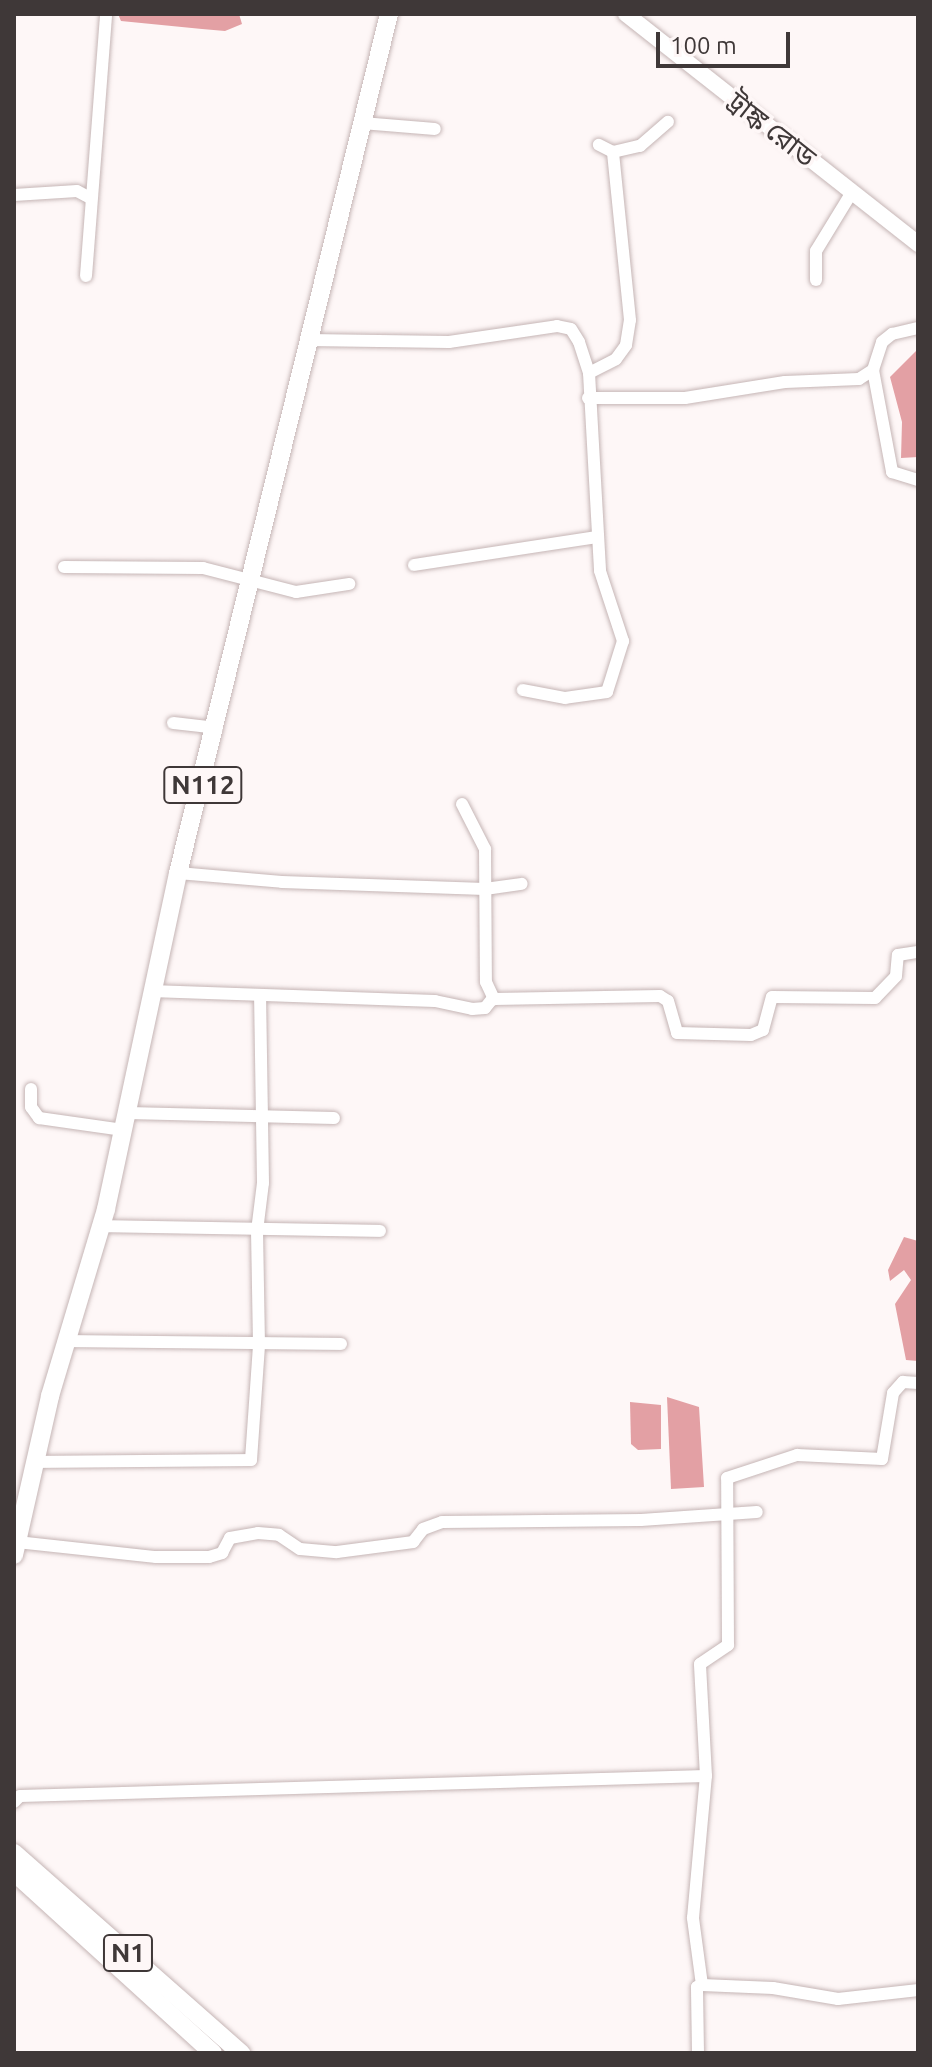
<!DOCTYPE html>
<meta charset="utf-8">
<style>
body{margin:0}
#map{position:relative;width:932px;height:2067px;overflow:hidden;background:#fef7f7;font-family:Ubuntu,"Noto Sans Bengali",sans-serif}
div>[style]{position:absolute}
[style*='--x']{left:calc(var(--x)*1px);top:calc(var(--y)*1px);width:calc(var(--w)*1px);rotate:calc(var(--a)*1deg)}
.water>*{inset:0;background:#e3a0a4}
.roads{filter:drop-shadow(0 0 2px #c5b5b5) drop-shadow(0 0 2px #c5b5b5)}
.minor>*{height:12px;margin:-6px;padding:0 6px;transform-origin:6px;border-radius:6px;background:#fff}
.major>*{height:16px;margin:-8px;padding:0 8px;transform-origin:8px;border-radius:8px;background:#fff}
.highway>*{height:18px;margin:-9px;padding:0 9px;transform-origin:9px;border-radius:9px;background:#fff}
span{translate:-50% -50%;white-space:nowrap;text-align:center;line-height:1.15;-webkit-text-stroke:7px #fef7f7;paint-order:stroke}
.shield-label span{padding:2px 6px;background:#fef7f7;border:2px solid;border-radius:6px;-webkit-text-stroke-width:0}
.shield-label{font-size:26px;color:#3f3838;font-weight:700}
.street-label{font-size:28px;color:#3f3838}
.frame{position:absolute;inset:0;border:16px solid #3f3838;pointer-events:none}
.scale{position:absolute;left:656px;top:32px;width:134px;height:36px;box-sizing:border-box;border:4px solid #3f3838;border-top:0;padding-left:10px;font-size:24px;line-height:28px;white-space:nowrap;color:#3f3838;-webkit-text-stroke:6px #fef7f7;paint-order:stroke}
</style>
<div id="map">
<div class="water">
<i style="clip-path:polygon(118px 14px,239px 14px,242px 24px,225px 31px,202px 29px,121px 21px)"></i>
<i style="clip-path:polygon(918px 349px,918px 457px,901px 458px,902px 422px,890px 377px)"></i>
<i style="clip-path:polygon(904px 1237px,918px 1241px,918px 1361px,906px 1360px,895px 1304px,911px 1280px,904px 1270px,890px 1281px,888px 1270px)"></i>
<i style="clip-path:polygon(667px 1397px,699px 1407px,704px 1487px,671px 1489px)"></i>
<i style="clip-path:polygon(630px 1402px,661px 1405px,661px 1449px,638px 1450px,631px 1444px)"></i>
</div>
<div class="roads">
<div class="minor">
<i style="--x:362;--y:123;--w:73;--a:4.7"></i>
<i style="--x:613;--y:152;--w:28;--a:-13"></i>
<i style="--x:640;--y:146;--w:37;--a:-41"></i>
<i style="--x:14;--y:195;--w:63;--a:-3.6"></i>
<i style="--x:77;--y:191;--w:15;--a:28"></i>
<i style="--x:86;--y:276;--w:263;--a:-85.6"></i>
<i style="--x:816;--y:280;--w:29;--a:-90"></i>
<i style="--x:816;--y:251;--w:69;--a:-58.6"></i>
<i style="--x:308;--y:340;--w:141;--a:0.8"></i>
<i style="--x:449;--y:342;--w:109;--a:-8.4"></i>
<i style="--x:557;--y:326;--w:14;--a:12"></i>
<i style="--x:571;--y:329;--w:15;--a:58"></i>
<i style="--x:579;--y:342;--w:33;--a:72"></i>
<i style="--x:589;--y:373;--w:198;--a:86.8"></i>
<i style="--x:600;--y:571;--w:74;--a:71.8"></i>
<i style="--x:623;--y:641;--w:53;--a:107.4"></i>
<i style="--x:607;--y:692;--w:42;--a:171.9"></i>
<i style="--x:565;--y:698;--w:43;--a:-169.2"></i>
<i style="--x:873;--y:370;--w:104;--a:79.4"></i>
<i style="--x:892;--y:472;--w:27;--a:17"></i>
<i style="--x:589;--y:373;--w:30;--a:-27"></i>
<i style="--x:616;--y:359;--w:17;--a:-54"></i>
<i style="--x:626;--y:345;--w:25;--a:-81"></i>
<i style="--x:630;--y:320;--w:169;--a:-95.8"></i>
<i style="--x:613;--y:152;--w:16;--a:-153"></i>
<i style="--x:588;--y:398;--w:97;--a:0"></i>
<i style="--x:685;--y:398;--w:101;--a:-9.1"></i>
<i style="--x:785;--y:382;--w:74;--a:-2.3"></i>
<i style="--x:859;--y:379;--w:17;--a:-33"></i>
<i style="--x:873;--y:370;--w:29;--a:-72"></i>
<i style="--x:882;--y:342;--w:13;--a:-39"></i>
<i style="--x:892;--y:334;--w:27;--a:-13"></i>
<i style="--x:414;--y:565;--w:184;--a:-8.7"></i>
<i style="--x:64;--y:567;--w:139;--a:0.4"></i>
<i style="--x:203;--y:568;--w:96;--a:14.5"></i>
<i style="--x:296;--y:592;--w:54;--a:-8.6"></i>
<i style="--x:173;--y:723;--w:44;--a:6.5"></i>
<i style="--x:462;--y:804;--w:51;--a:62.9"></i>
<i style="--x:485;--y:849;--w:133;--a:89.6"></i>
<i style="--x:486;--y:982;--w:19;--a:65"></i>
<i style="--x:494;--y:999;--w:166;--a:-1"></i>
<i style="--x:660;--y:996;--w:9;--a:32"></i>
<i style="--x:668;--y:1001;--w:33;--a:74"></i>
<i style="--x:677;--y:1033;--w:74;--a:1.5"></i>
<i style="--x:751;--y:1035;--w:13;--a:-23"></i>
<i style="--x:763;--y:1030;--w:34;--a:-75"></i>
<i style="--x:772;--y:997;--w:103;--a:0.6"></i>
<i style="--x:875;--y:998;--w:30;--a:-46"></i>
<i style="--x:896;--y:976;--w:21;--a:-85"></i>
<i style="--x:898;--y:955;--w:20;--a:-9"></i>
<i style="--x:178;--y:873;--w:104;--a:4.9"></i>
<i style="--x:282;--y:882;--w:203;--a:2"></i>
<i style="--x:485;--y:889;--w:37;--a:-8"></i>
<i style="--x:151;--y:991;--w:284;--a:2"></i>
<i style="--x:435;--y:1001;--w:38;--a:12"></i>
<i style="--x:472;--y:1009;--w:13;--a:-4"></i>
<i style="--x:485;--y:1008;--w:13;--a:-51"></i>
<i style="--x:31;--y:1089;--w:18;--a:90"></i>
<i style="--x:31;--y:1107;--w:14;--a:54"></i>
<i style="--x:39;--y:1118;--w:85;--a:8.1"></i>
<i style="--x:128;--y:1113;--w:206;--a:1.4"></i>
<i style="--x:101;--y:1226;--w:279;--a:1"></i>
<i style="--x:68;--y:1341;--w:273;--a:0.6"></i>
<i style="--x:35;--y:1462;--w:216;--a:-0.5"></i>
<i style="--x:251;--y:1460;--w:115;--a:-86"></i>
<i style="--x:259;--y:1345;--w:114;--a:-91"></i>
<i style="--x:257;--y:1231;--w:48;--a:-82.9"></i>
<i style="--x:263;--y:1183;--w:188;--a:-90.9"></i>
<i style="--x:17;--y:1542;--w:140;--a:6.2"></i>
<i style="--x:156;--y:1557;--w:53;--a:0"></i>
<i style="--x:209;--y:1557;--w:14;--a:-17"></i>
<i style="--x:222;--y:1553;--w:17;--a:-62"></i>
<i style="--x:230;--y:1538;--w:28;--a:-10"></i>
<i style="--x:258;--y:1533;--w:21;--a:5"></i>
<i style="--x:279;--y:1535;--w:25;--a:34"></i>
<i style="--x:300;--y:1549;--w:37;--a:5"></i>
<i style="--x:337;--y:1552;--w:77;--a:-7.5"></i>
<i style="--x:413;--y:1542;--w:16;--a:-52"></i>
<i style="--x:423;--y:1529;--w:20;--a:-20"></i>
<i style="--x:442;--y:1522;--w:199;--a:-0.6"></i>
<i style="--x:641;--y:1520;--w:116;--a:-3.9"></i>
<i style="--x:14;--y:1802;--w:8;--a:-45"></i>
<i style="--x:20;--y:1796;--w:686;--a:-1.67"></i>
<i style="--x:702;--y:1985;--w:68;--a:-97.7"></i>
<i style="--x:693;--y:1918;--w:143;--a:-84.8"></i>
<i style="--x:706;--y:1776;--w:112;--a:-93.1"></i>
<i style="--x:700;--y:1664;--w:34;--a:-34"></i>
<i style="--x:728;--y:1645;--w:167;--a:-90.3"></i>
<i style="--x:727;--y:1478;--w:74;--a:-18.2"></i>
<i style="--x:797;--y:1455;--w:85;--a:2.7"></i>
<i style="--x:882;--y:1459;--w:67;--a:-80.5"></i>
<i style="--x:893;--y:1393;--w:15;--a:-48"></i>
<i style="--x:903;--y:1382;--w:15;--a:4"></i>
<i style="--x:698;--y:2053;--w:66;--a:-90.9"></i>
<i style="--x:697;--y:1987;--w:5;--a:-22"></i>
<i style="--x:702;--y:1985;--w:71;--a:2.4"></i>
<i style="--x:773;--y:1988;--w:66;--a:9.6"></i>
<i style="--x:838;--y:1999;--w:81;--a:-6.4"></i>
</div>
<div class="major">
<i style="--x:626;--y:14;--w:372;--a:38.2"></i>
</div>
<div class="highway">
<i style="--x:14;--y:1555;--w:163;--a:-77.2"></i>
<i style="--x:50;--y:1396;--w:195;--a:-73.3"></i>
<i style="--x:106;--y:1209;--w:344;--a:-77.9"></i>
<i style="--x:178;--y:873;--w:885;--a:-76.2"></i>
<i style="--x:14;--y:1853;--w:303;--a:41.4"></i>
<i style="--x:14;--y:1872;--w:269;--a:42.3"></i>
</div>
</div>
<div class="shield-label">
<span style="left:203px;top:785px">N112</span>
<span style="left:128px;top:1953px">N1</span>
</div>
<div class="street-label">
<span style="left:772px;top:129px;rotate:38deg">ট্রাঙ্ক রোড</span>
</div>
<div class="frame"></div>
<div class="scale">100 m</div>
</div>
